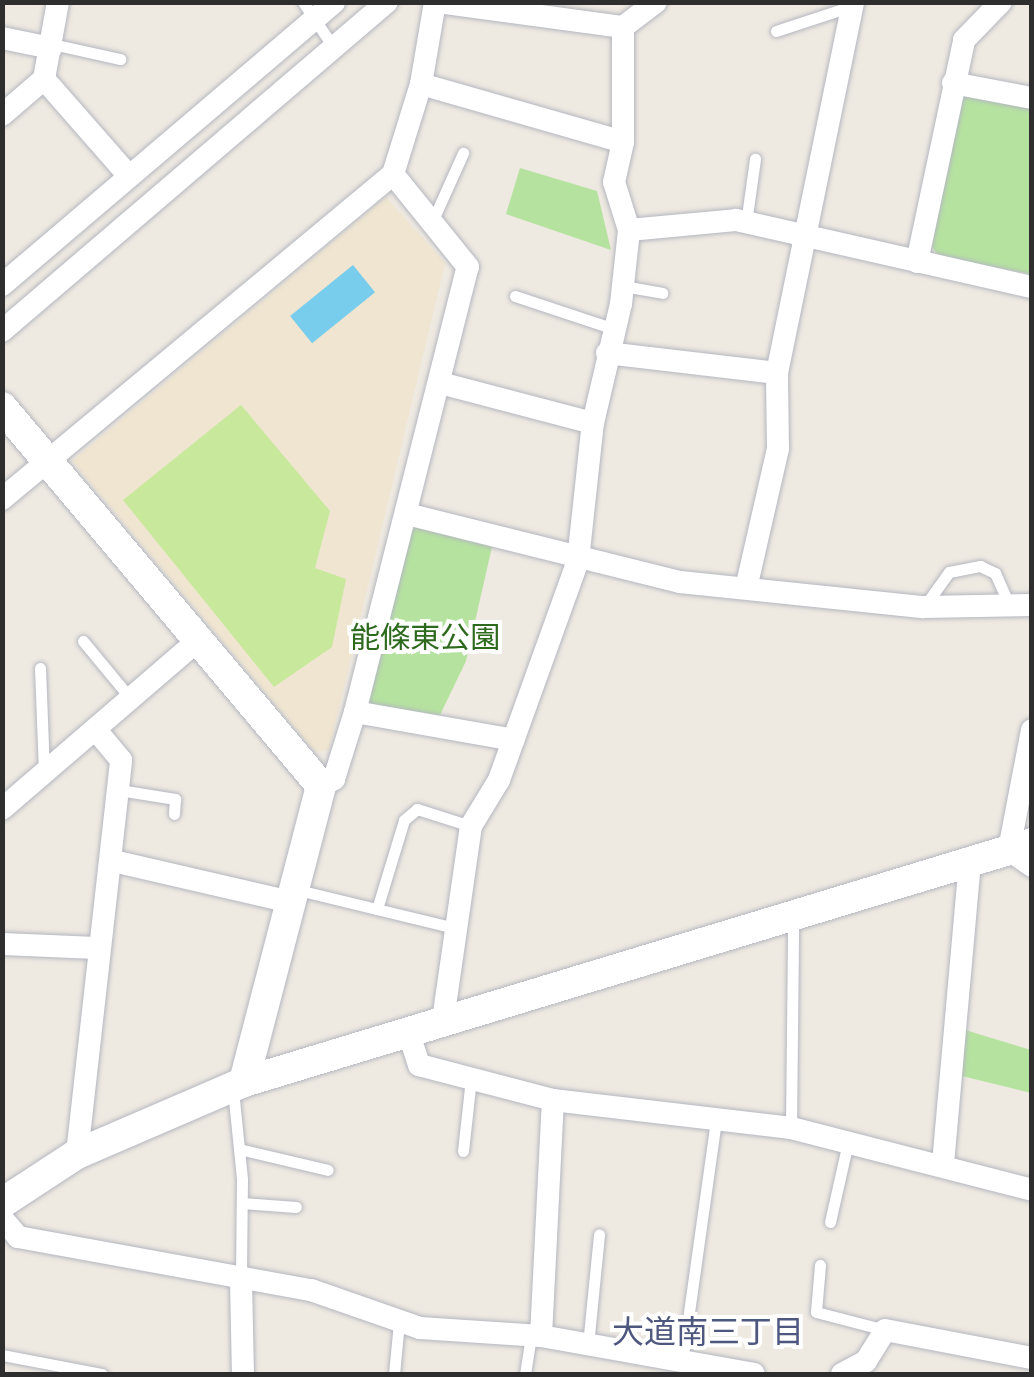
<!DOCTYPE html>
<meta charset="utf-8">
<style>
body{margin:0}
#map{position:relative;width:1034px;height:1377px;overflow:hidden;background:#eee9e1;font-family:Overpass,"Noto Sans JP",sans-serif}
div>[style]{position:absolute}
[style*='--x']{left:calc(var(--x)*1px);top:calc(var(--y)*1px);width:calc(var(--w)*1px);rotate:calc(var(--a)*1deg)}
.education>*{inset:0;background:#efe5d1}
.green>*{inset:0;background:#b6e2a0}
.pitch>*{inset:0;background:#c8e99c}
.water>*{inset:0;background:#79cdec;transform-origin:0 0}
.roads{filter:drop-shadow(0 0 2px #b4b7c0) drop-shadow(0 0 2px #b4b7c0)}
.service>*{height:11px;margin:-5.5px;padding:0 5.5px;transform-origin:5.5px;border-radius:5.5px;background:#fff}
.minor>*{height:22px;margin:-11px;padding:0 11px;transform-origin:11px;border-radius:11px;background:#fff}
.tertiary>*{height:30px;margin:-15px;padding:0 15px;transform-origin:15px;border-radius:15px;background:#fff}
span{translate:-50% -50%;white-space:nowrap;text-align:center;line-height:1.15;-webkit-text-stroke:8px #fff;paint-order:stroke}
.park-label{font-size:30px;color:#2e6a1e}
.neighbourhood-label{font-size:32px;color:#4e577e}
.frame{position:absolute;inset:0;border:5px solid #2e2e2e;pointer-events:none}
</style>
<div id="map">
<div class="education">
<i style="clip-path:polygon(386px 197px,445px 263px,329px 750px,315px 752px,72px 461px)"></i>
</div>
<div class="green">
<i style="clip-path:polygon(970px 91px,1031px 103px,1031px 274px,938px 256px,932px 246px,961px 97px)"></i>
<i style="clip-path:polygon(520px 168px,597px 191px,611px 250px,506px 214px)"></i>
<i style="clip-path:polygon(419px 526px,492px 547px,466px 661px,440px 715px,370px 706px,365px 699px,408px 531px)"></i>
<i style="clip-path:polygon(965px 1030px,1031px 1050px,1031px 1093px,962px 1076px)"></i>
</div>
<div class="pitch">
<i style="clip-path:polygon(241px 405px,330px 511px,315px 568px,346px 579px,332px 647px,274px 687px,123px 500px)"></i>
</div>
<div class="water">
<i style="left:353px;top:265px;width:35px;height:81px;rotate:51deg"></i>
</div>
<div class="roads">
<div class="service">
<i style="--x:303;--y:2;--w:55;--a:56"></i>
<i style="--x:776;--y:31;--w:80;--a:-18.2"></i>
<i style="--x:52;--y:44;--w:70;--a:12.4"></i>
<i style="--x:432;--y:222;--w:76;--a:-65.8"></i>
<i style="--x:746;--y:223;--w:65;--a:-82"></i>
<i style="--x:623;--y:286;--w:40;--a:10"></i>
<i style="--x:515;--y:296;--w:104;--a:18.4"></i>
<i style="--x:924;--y:607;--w:43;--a:-54.5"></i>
<i style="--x:949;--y:572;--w:32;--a:-11"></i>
<i style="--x:980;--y:566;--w:17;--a:25"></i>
<i style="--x:995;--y:573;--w:35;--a:66"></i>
<i style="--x:83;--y:641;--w:75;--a:50.4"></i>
<i style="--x:40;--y:668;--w:105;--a:87.8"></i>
<i style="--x:119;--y:790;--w:57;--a:9.1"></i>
<i style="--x:175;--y:799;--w:15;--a:94"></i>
<i style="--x:294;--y:889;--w:166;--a:13.6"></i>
<i style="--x:377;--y:909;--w:93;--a:-73.1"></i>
<i style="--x:404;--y:820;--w:17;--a:-40"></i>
<i style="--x:417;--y:809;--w:57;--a:17.5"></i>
<i style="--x:233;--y:1090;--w:89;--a:84.2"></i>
<i style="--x:242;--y:1179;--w:102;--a:90.6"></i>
<i style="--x:791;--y:1128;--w:208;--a:-89.4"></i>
<i style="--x:239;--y:1149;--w:91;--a:13.3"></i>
<i style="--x:463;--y:1151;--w:73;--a:-83.7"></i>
<i style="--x:242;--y:1203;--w:54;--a:4.2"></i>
<i style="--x:830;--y:1222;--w:82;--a:-77.3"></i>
<i style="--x:820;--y:1265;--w:47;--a:94.9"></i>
<i style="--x:816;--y:1312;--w:71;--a:14.6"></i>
<i style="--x:588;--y:1345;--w:111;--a:-84.3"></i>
<i style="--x:2;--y:1355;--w:102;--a:10.8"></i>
<i style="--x:682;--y:1362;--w:245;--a:-82"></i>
<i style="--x:394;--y:1374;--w:52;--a:-84.5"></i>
<i style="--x:525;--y:1374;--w:38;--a:-81"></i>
</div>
<div class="minor">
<i style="--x:438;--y:2;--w:187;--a:7.7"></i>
<i style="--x:623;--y:27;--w:41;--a:-37.1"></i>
<i style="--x:2;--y:38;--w:50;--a:11.5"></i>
<i style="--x:44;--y:79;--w:129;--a:48.8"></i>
<i style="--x:953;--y:83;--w:80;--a:10.8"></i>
<i style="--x:421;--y:84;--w:210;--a:16"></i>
<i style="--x:2;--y:115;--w:55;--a:-40.6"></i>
<i style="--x:44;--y:79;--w:78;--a:-79.7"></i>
<i style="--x:629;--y:230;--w:107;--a:-5.3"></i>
<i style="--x:736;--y:220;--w:303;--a:12.8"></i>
<i style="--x:917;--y:262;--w:227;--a:-78"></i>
<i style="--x:964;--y:40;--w:53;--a:-45.8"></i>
<i style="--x:2;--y:285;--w:436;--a:-40.4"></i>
<i style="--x:2;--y:331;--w:506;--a:-40.52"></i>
<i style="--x:607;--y:353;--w:171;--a:6.7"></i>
<i style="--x:440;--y:383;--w:158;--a:14.7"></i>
<i style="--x:2;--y:499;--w:508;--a:-39.73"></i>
<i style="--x:393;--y:174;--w:94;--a:-72.7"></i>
<i style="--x:421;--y:84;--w:83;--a:-80.3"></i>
<i style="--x:407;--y:514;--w:281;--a:14"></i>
<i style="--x:680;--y:582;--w:245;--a:5.9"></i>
<i style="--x:924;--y:607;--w:108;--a:-1.1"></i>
<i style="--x:747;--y:584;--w:139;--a:-77.1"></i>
<i style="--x:778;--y:449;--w:76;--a:-90.8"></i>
<i style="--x:777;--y:373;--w:379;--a:-78.4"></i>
<i style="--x:355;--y:712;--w:161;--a:10"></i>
<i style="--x:1032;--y:730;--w:122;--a:100.9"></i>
<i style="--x:1009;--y:850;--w:28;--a:35"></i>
<i style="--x:321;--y:786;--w:15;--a:-28"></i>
<i style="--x:334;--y:779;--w:70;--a:-72.6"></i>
<i style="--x:355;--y:712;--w:459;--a:-75.8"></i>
<i style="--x:468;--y:267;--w:119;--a:-128.9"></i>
<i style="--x:2;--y:809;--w:257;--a:-40.7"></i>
<i style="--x:113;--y:861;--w:178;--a:13"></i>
<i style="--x:2;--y:944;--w:95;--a:2.4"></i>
<i style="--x:443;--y:1020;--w:196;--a:-81.8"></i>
<i style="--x:471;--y:826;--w:54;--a:-58.7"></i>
<i style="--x:499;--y:780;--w:234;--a:-70.2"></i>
<i style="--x:578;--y:560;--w:138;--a:-83.8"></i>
<i style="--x:593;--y:423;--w:122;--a:-76.8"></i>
<i style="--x:621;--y:304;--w:74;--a:-83.8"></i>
<i style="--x:629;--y:230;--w:50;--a:-107.4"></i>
<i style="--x:614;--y:182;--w:41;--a:-77.3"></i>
<i style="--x:623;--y:142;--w:115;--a:-90"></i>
<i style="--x:408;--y:1031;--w:36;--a:72"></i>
<i style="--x:419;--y:1065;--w:138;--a:14.6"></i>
<i style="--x:553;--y:1100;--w:240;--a:6.7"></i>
<i style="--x:791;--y:1128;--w:249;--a:14.4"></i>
<i style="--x:77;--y:1154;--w:396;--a:-83.6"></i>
<i style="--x:121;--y:760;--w:38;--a:-130"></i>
<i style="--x:943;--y:1164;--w:304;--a:-84.9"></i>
<i style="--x:2;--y:1218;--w:25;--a:50"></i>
<i style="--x:18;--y:1237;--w:298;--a:10.3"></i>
<i style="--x:311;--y:1290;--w:115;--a:19.2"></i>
<i style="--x:420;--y:1328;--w:121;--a:3.8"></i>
<i style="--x:541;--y:1336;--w:216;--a:10.1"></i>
<i style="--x:241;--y:1281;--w:93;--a:88.8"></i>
<i style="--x:541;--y:1336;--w:236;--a:-87.1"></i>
<i style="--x:842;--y:1374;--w:27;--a:-28"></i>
<i style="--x:866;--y:1361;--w:36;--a:-58"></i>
<i style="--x:885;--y:1330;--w:150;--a:10.8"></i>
</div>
<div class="tertiary">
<i style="--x:2;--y:407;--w:495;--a:49.9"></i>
<i style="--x:321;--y:786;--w:306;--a:104.6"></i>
<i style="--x:2;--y:1203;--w:90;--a:-33.2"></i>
<i style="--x:77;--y:1154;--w:182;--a:-23.3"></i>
<i style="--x:244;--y:1082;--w:823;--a:-16.87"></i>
</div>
</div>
<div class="park-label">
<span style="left:425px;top:641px">能條東公園</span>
</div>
<div class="neighbourhood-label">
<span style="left:708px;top:1335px">大道南三丁目</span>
</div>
<div class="frame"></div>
</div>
